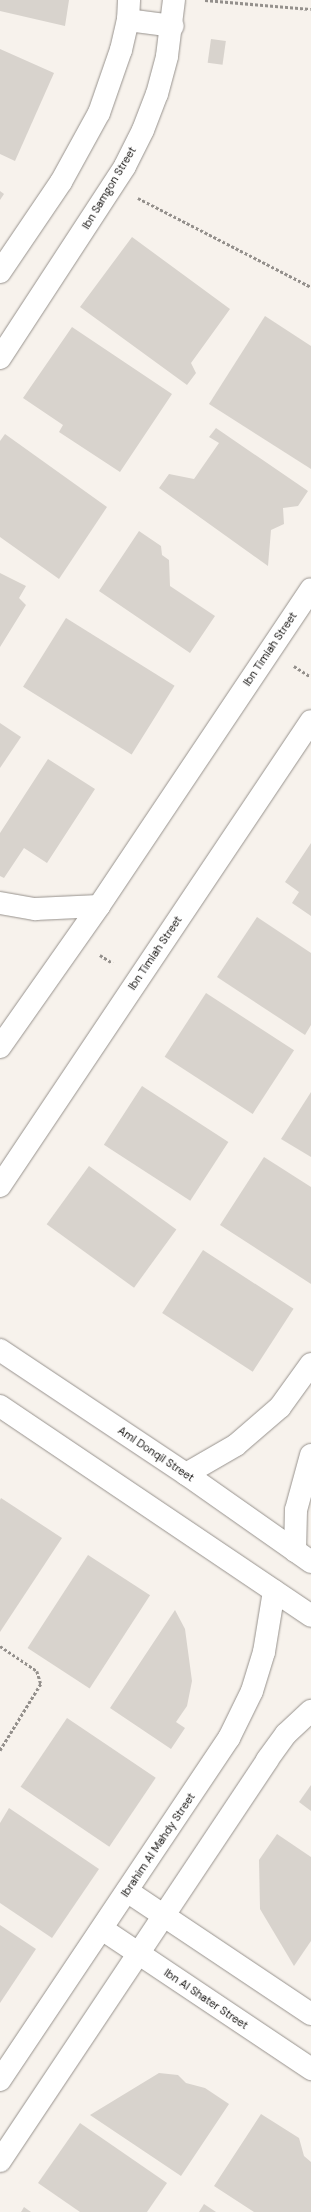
<!DOCTYPE html>
<style>
body{margin:0}
#map{position:relative;width:311px;height:2212px;overflow:hidden;background:#f7f2ec;font-family:"DM Sans",sans-serif}
div>[style]{position:absolute}
[style*='--x']{left:calc(var(--x)*1px);top:calc(var(--y)*1px);width:calc(var(--w)*1px);rotate:calc(var(--a)*1deg)}
.building>*{inset:0;background:#d8d3cd;transform-origin:0 0}
.path>*{height:2.5px;margin-top:-1.25px;transform-origin:0;background:repeating-linear-gradient(90deg,#94908c 0 3px,transparent 0 5px)}
.roads{filter:drop-shadow(0 0 1px #97928d) drop-shadow(0 0 1px #97928d)}
.minor>*{height:22px;margin:-11px;padding:0 11px;transform-origin:11px;border-radius:11px;background:#fff}
.tertiary>*{height:22px;margin:-11px;padding:0 11px;transform-origin:11px;border-radius:11px;background:#fff}
span{translate:-50% -50%;white-space:nowrap;text-align:center;line-height:1.15;-webkit-text-stroke:3px #fff;paint-order:stroke}
.street-label{font-size:11px;color:#161412}
</style>
<div id="map">
<div class="building">
<i style="clip-path:polygon(0 0,69px 0,65px 26px,0 11px)"></i>
<i style="left:211px;top:39px;width:15px;height:24px;rotate:8deg"></i>
<i style="clip-path:polygon(0 49px,54px 73px,15px 161px,0 154px)"></i>
<i style="clip-path:polygon(0 191px,4px 194px,0 200px)"></i>
<i style="clip-path:polygon(132px 237px,230px 309px,191px 363px,196px 373px,187px 385px,80px 307px)"></i>
<i style="clip-path:polygon(265px 316px,311px 346px,311px 469px,209px 404px)"></i>
<i style="clip-path:polygon(72px 327px,172px 394px,120px 472px,59px 432px,63px 425px,23px 398px)"></i>
<i style="clip-path:polygon(216px 428px,308px 491px,298px 506px,283px 508px,284px 524px,271px 530px,268px 566px,159px 488px,169px 474px,194px 479px,219px 443px,209px 437px)"></i>
<i style="clip-path:polygon(5px 434px,107px 507px,59px 579px,0 537px,0 441px)"></i>
<i style="clip-path:polygon(139px 531px,161px 546px,162px 555px,169px 560px,170px 586px,215px 616px,190px 653px,99px 591px)"></i>
<i style="clip-path:polygon(0 573px,26px 586px,19px 598px,26px 605px,0 647px)"></i>
<i style="left:66px;top:618px;width:128px;height:81px;rotate:32deg"></i>
<i style="clip-path:polygon(0 723px,21px 737px,0 768px)"></i>
<i style="clip-path:polygon(48px 759px,95px 789px,47px 863px,24px 848px,4px 878px,0 876px,0 833px)"></i>
<i style="clip-path:polygon(311px 843px,311px 916px,292px 903px,299px 892px,285px 882px)"></i>
<i style="clip-path:polygon(257px 917px,311px 953px,311px 1025px,305px 1035px,217px 977px)"></i>
<i style="left:206px;top:993px;width:105px;height:76px;rotate:33deg"></i>
<i style="left:142px;top:1086px;width:103px;height:70px;rotate:33deg"></i>
<i style="clip-path:polygon(311px 1092px,311px 1157px,281px 1139px)"></i>
<i style="clip-path:polygon(264px 1157px,311px 1187px,311px 1284px,220px 1225px)"></i>
<i style="left:89px;top:1166px;width:108px;height:72px;rotate:36deg"></i>
<i style="left:203px;top:1250px;width:108px;height:75px;rotate:33deg"></i>
<i style="clip-path:polygon(1px 1498px,62px 1538px,0 1632px,0 1500px)"></i>
<i style="left:88px;top:1555px;width:74px;height:111px;rotate:33deg"></i>
<i style="clip-path:polygon(175px 1610px,185px 1629px,192px 1681px,187px 1706px,176px 1722px,185px 1728px,171px 1749px,110px 1708px)"></i>
<i style="left:67px;top:1718px;width:107px;height:83px;rotate:34deg"></i>
<i style="clip-path:polygon(311px 1785px,311px 1811px,299px 1802px)"></i>
<i style="clip-path:polygon(9px 1808px,99px 1869px,52px 1938px,0 1903px,0 1823px)"></i>
<i style="clip-path:polygon(277px 1834px,311px 1857px,311px 1941px,294px 1966px,260px 1909px,259px 1860px)"></i>
<i style="clip-path:polygon(0 1925px,36px 1949px,0 2003px)"></i>
<i style="clip-path:polygon(159px 2073px,178px 2075px,186px 2083px,205px 2088px,229px 2104px,181px 2176px,90px 2115px)"></i>
<i style="clip-path:polygon(261px 2114px,299px 2138px,304px 2156px,311px 2162px,311px 2212px,254px 2212px,214px 2186px)"></i>
<i style="clip-path:polygon(80px 2123px,167px 2183px,147px 2212px,80px 2212px,38px 2183px)"></i>
<i style="clip-path:polygon(204px 2204px,216px 2212px,199px 2212px)"></i>
<i style="clip-path:polygon(24px 2207px,31px 2212px,21px 2212px)"></i>
</div>
<div class="path">
<i style="--x:205;--y:0;--w:106;--a:4.9"></i>
<i style="--x:138;--y:198;--w:195;--a:27.2"></i>
<i style="--x:294;--y:666;--w:20;--a:33"></i>
<i style="--x:100;--y:955;--w:15;--a:32"></i>
<i style="--x:0;--y:1646;--w:45;--a:34"></i>
<i style="--x:37;--y:1671;--w:14;--a:73"></i>
<i style="--x:41;--y:1684;--w:79;--a:121.5"></i>
</div>
<div class="roads">
<div class="minor">
<i style="--x:128;--y:20;--w:45;--a:7.6"></i>
<i style="--x:0;--y:272;--w:109;--a:-55.9"></i>
<i style="--x:61;--y:182;--w:79;--a:-61.2"></i>
<i style="--x:99;--y:113;--w:67;--a:-70.8"></i>
<i style="--x:121;--y:50;--w:31;--a:-77"></i>
<i style="--x:128;--y:20;--w:20;--a:-87"></i>
<i style="--x:0;--y:358;--w:229;--a:-56.9"></i>
<i style="--x:125;--y:166;--w:40;--a:-63.4"></i>
<i style="--x:143;--y:130;--w:39;--a:-69"></i>
<i style="--x:157;--y:94;--w:39;--a:-75"></i>
<i style="--x:167;--y:56;--w:56;--a:-82.9"></i>
<i style="--x:0;--y:903;--w:36;--a:10"></i>
<i style="--x:35;--y:909;--w:64;--a:-2.7"></i>
<i style="--x:186;--y:1474;--w:58;--a:-30.1"></i>
<i style="--x:236;--y:1445;--w:58;--a:-40.8"></i>
<i style="--x:280;--y:1407;--w:53;--a:-54.2"></i>
<i style="--x:295;--y:1551;--w:41;--a:-88.6"></i>
<i style="--x:296;--y:1510;--w:57;--a:-74.7"></i>
<i style="--x:127;--y:1891;--w:221;--a:33.8"></i>
<i style="--x:102;--y:1929;--w:252;--a:33.8"></i>
</div>
<div class="tertiary">
<i style="--x:0;--y:1047;--w:172;--a:-54.9"></i>
<i style="--x:99;--y:906;--w:381;--a:-56.2"></i>
<i style="--x:0;--y:1186;--w:559;--a:-56.22"></i>
<i style="--x:0;--y:1350;--w:224;--a:33.7"></i>
<i style="--x:186;--y:1474;--w:153;--a:35.1"></i>
<i style="--x:0;--y:1406;--w:375;--a:34"></i>
<i style="--x:0;--y:2080;--w:412;--a:-56.2"></i>
<i style="--x:229;--y:1738;--w:52;--a:-63.9"></i>
<i style="--x:252;--y:1691;--w:41;--a:-72.9"></i>
<i style="--x:264;--y:1652;--w:62;--a:-80.7"></i>
<i style="--x:0;--y:2161;--w:482;--a:-56.3"></i>
<i style="--x:267;--y:1760;--w:32;--a:-54"></i>
<i style="--x:286;--y:1734;--w:34;--a:-43"></i>
</div>
</div>
<div class="street-label">
<span style="left:109px;top:188px;rotate:-59deg">Ibn Samgon Street</span>
<span style="left:270px;top:649px;rotate:-56deg">Ibn Timiah Street</span>
<span style="left:155px;top:953px;rotate:-56deg">Ibn Timiah Street</span>
<span style="left:156px;top:1454px;rotate:34deg">Aml Donqil Street</span>
<span style="left:158px;top:1845px;rotate:-56deg">Ibrahim Al Mahdy Street</span>
<span style="left:206px;top:1999px;rotate:34deg">Ibn Al Shater Street</span>
</div>
</div>
